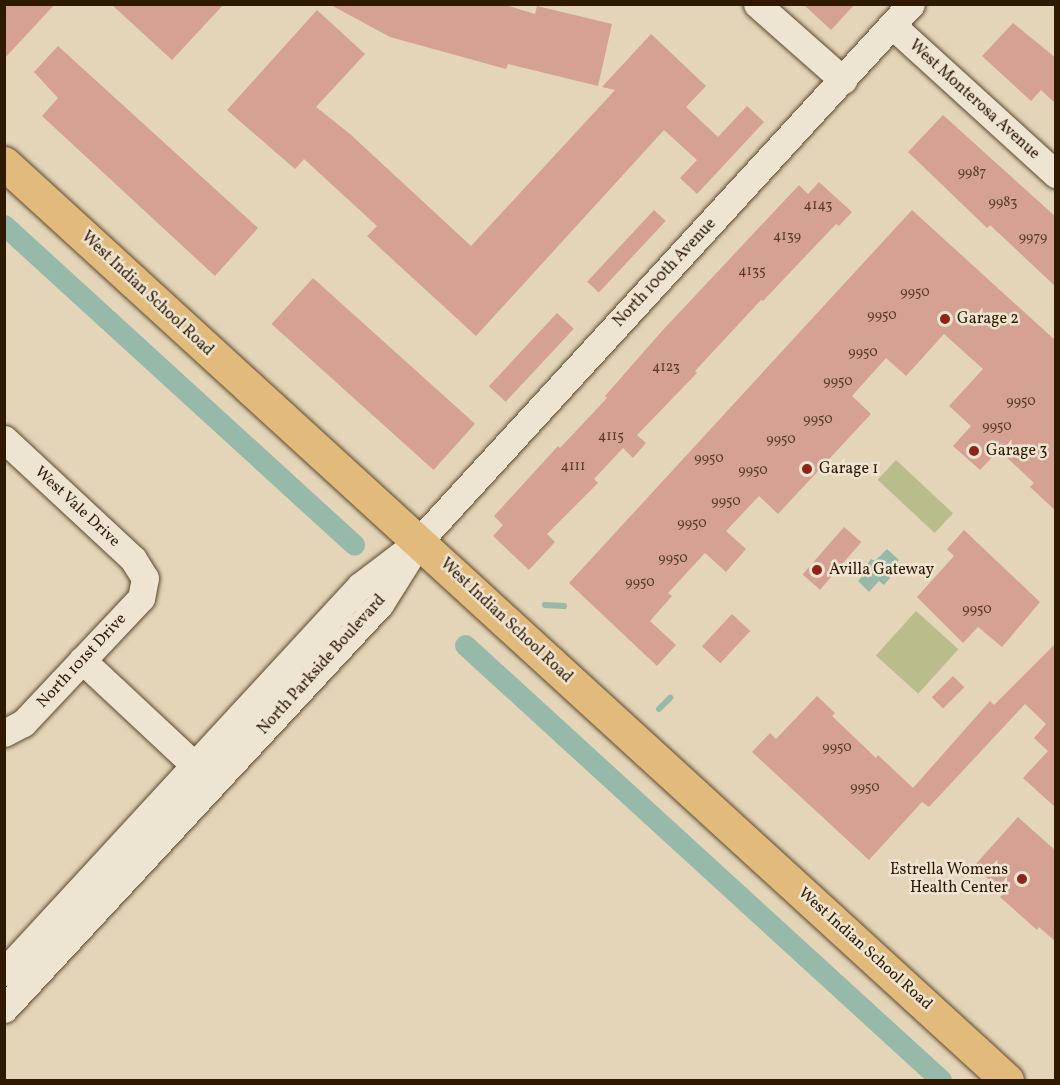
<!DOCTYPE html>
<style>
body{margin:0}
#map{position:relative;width:1060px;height:1085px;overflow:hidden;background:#e4d5b9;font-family:Vollkorn,serif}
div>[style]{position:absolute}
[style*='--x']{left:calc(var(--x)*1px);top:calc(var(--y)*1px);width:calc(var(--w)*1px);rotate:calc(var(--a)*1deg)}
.green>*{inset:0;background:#b9bc8b;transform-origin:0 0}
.water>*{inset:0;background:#97b9aa}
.stream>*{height:6px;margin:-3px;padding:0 3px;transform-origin:3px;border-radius:3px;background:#97b9aa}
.canal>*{height:21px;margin:-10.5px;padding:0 10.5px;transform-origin:10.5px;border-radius:10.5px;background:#97b9aa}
.building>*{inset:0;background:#d4a192;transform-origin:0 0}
.roads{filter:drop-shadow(0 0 2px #5c492e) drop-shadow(0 0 2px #5c492e)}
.minor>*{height:27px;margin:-13.5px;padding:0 13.5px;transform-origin:13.5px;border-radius:13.5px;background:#ede4d2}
.major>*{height:33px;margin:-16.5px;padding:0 16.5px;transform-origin:16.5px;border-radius:16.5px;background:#e2ba7c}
.dots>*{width:16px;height:16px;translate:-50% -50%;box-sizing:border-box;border:3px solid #ede4d2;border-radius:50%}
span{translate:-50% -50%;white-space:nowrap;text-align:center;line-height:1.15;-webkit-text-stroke:5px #ede4d2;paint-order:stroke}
.number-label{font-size:14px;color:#583c24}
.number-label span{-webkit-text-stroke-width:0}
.street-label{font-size:16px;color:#2f1a00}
.poi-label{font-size:16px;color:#2f1a00}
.left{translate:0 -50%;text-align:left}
.right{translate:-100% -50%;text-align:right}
.frame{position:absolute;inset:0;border:6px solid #2f1a00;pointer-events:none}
</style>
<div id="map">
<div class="green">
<i style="left:896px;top:460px;width:78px;height:27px;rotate:43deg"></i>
<i style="left:916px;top:611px;width:57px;height:60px;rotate:42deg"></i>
</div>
<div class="water">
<i style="clip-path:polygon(887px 549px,899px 560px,888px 572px,892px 576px,884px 585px,879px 581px,869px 592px,858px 581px,868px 570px,865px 567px,871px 559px,875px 561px)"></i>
</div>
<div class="stream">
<i style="--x:545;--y:605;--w:19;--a:3"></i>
<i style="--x:659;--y:709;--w:16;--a:-45"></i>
</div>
<div class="canal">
<i style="--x:4;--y:225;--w:474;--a:42.4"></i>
<i style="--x:465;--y:645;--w:645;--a:42.42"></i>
</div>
<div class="building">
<i style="clip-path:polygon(4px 4px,55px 4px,4px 59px)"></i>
<i style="clip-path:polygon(111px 4px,224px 4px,172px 60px)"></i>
<i style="clip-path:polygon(329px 4px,502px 4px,535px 14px,537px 6px,612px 24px,598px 86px,508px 64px,506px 69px,390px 37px)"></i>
<i style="clip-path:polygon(803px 4px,855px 4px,831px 30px)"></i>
<i style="clip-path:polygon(317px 10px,365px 54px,316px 107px,350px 134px,471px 246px,615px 90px,602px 87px,651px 34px,706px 86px,686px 107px,718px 137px,747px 106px,764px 122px,697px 194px,680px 178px,697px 160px,664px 130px,476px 336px,367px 236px,377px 226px,304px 159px,295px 169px,227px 110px)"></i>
<i style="clip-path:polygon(1013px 23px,1056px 58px,1056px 104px,1041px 90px,1031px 101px,982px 56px)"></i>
<i style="clip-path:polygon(58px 46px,258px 228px,215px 276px,42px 116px,58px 98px,34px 72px)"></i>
<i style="clip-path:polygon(943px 115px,1056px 217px,1056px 287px,990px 225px,987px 228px,908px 152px)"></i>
<i style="clip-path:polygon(819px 182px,852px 212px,839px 226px,836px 224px,763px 301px,761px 300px,695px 371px,697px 373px,637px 435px,646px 443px,633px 458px,623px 448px,594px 479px,598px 483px,547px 534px,555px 542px,529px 570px,493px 536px,503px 525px,494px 516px,558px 446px,560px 448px,607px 398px,605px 396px,662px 331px,799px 185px,808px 194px)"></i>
<i style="left:654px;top:210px;width:16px;height:98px;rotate:43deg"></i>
<i style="clip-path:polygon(912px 210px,1056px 341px,1056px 511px,1030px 487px,1034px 483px,999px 450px,980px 470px,953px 446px,971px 426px,949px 406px,983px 369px,944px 334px,906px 376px,886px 358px,852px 396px,871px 414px,778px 514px,759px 496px,726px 531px,746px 549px,726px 572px,705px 553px,668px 593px,672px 596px,650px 621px,676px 645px,657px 666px,569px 583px)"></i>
<i style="left:313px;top:278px;width:218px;height:62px;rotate:42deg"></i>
<i style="left:557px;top:313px;width:23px;height:100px;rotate:43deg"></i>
<i style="left:844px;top:527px;width:23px;height:63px;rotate:41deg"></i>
<i style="clip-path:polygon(964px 530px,1040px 602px,1002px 647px,978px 627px,963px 643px,917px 597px,954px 556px,947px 549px)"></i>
<i style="left:732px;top:614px;width:25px;height:44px;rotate:43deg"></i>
<i style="clip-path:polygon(1056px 643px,1056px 808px,1023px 778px,1048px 751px,1034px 738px,1046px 724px,1025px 704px,929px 807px,922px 802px,869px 860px,752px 752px,770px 733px,776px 739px,817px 696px,835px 713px,832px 716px,876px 758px,878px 755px,913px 788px,990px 701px,994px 705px)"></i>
<i style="left:953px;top:676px;width:16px;height:30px;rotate:45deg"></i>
<i style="clip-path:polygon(1018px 817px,1056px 851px,1056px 942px,1039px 927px,1037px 930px,1000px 897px,1004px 893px,974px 866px)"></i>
</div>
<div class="roads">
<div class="minor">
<i style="--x:757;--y:4;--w:115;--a:41.5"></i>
<i style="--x:892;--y:25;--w:222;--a:42.3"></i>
<i style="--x:4;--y:439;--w:176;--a:42.9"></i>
<i style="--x:133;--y:559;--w:22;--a:58"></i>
<i style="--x:145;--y:578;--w:20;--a:101"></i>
<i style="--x:141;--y:598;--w:172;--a:133.3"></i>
<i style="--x:23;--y:723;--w:21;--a:152"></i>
<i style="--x:82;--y:660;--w:173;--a:43.1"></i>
<i style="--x:4;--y:972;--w:525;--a:-47.32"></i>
<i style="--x:360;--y:586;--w:74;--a:-37.3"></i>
<i style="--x:419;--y:541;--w:728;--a:-47.5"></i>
<i style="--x:4;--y:1009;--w:553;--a:-47.13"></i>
<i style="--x:380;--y:604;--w:54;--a:-57.8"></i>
</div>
<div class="major">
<i style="--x:4;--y:163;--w:1359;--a:42.44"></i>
</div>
</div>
<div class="dots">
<i style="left:945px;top:319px;background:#8f2418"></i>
<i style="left:974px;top:451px;background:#8f2418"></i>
<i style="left:807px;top:469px;background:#8f2418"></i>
<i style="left:817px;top:570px;background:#8f2418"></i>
<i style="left:1022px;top:879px;background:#8f2418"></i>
</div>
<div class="number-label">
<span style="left:972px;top:173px">9987</span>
<span style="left:1003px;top:203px">9983</span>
<span style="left:818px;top:206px">4143</span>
<span style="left:787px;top:237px">4139</span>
<span style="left:1033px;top:238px">9979</span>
<span style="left:752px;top:272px">4135</span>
<span style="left:915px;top:293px">9950</span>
<span style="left:882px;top:316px">9950</span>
<span style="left:863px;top:353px">9950</span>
<span style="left:666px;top:368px">4123</span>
<span style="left:838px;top:382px">9950</span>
<span style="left:1021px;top:402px">9950</span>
<span style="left:818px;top:420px">9950</span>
<span style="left:997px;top:427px">9950</span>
<span style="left:611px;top:437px">4115</span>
<span style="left:781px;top:440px">9950</span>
<span style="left:709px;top:459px">9950</span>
<span style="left:573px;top:467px">4111</span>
<span style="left:753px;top:471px">9950</span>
<span style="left:726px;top:502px">9950</span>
<span style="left:692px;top:524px">9950</span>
<span style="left:673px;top:559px">9950</span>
<span style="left:640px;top:583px">9950</span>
<span style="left:977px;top:610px">9950</span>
<span style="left:837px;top:748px">9950</span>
<span style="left:865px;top:788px">9950</span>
</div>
<div class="street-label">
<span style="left:974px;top:100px;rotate:42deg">West Monterosa Avenue</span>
<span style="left:665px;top:273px;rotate:-47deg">North 100th Avenue</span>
<span style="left:147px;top:294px;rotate:43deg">West Indian School Road</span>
<span style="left:77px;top:507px;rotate:43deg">West Vale Drive</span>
<span style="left:506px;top:621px;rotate:43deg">West Indian School Road</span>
<span style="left:82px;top:661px;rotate:-47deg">North 101st Drive</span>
<span style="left:322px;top:665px;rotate:-48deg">North Parkside Boulevard</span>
<span style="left:865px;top:949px;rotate:42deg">West Indian School Road</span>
</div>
<div class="poi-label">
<span class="left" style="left:957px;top:319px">Garage 2</span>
<span class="left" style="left:986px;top:451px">Garage 3</span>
<span class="left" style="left:819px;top:469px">Garage 1</span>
<span class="left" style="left:829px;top:570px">Avilla Gateway</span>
<span class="right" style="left:1008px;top:879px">Estrella Womens<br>Health Center</span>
</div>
<div class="frame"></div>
</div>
